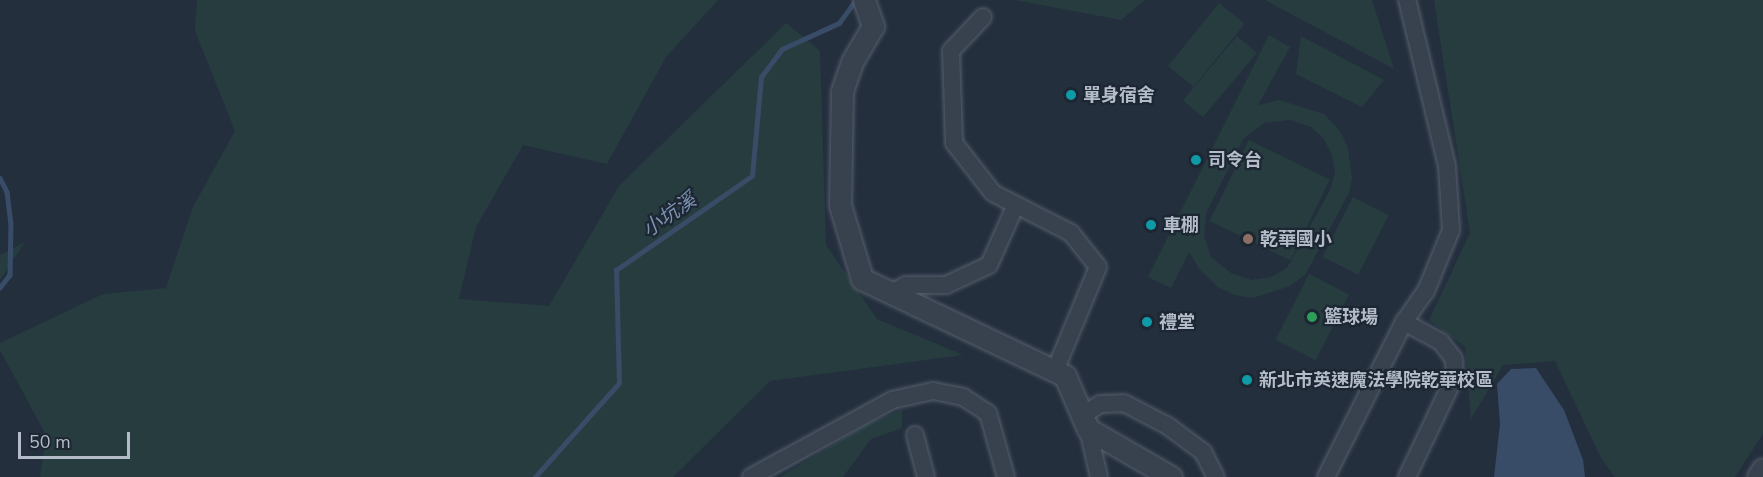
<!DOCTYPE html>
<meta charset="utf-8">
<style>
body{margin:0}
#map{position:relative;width:1763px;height:477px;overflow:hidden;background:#242f3e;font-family:"Nunito Sans","Noto Sans TC",sans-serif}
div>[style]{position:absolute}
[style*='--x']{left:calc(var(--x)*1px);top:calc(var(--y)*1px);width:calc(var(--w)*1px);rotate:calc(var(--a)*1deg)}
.green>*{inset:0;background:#263c3f;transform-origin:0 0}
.water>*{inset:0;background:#394c67}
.stream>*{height:4.5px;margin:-2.25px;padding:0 2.25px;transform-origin:2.25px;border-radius:2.25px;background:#394c67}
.roads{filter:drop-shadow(0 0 2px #565f6c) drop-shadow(0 0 2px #565f6c)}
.minor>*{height:16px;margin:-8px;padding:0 8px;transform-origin:8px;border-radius:8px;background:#38414e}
.tertiary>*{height:21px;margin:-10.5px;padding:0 10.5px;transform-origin:10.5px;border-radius:10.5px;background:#38414e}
.dots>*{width:16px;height:16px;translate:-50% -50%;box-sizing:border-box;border:3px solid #1d2633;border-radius:50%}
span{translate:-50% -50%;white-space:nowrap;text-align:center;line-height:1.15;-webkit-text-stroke:4.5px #1d2633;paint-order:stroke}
.poi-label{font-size:18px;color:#b4bcc9;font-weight:700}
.left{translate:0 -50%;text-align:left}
.water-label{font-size:20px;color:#7c92b1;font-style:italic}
.scale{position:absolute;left:18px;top:432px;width:112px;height:27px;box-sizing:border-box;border:3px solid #b4bcc9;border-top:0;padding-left:8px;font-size:18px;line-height:21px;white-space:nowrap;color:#b4bcc9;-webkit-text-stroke:4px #1d2633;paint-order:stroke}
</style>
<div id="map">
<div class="green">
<i style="clip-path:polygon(197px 0,718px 0,666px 57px,607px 164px,523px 145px,476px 227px,459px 299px,549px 306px,619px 186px,786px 23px,820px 51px,826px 245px,877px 319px,963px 355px,770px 381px,673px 477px,40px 477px,46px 435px,0 350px,0 343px,103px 294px,166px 288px,193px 207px,235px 131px,195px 31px)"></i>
<i style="clip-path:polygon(1015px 0,1145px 0,1121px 20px)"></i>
<i style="clip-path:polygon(1265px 0,1372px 0,1394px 69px)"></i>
<i style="clip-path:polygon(1434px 0,1763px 0,1763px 434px,1735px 477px,1615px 477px,1601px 458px,1555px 361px,1503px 365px,1471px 419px,1465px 347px,1429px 320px,1470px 233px)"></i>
<i style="left:1219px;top:3px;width:33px;height:81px;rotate:39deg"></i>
<i style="clip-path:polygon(evenodd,1269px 35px,1290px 47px,1258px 105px,1279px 100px,1324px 114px,1340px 131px,1348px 148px,1352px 178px,1349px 193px,1305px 275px,1290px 286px,1253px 298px,1235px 295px,1218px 287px,1200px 270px,1189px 252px,1171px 288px,1148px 277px,1269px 35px,1290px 120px,1311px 127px,1324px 139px,1332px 155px,1335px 173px,1330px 190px,1287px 268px,1271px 277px,1252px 280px,1231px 273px,1211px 257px,1204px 236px,1206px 213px,1243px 139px,1264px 123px,1290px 120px)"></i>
<i style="left:1237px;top:36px;width:26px;height:84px;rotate:40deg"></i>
<i style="clip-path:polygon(1301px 36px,1384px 80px,1362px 107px,1296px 74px)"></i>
<i style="left:1249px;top:140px;width:90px;height:90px;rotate:26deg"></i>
<i style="left:1353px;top:197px;width:40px;height:67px;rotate:27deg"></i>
<i style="clip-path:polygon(25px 242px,0 280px,0 255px)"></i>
<i style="left:1309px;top:274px;width:45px;height:74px;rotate:27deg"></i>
<i style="clip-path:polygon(902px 410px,902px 428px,871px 439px,843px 477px,780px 477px,865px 425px)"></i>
</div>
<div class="water">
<i style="clip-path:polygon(1536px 368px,1564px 410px,1583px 460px,1585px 477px,1494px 477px,1500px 424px,1497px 384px,1511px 369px)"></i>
</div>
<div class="stream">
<i style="--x:0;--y:178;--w:16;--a:63"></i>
<i style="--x:7;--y:192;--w:31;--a:83"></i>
<i style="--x:11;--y:223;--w:52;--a:91.1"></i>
<i style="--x:10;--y:275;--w:16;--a:128"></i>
<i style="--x:535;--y:477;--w:126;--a:-48.2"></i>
<i style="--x:619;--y:383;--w:113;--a:-91.5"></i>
<i style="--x:616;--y:270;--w:165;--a:-34.7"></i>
<i style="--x:752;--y:176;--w:99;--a:-84.8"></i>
<i style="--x:761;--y:77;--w:35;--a:-53"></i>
<i style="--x:782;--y:49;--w:63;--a:-24.5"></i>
<i style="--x:839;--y:23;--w:29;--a:-54"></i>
</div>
<div class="roads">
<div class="minor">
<i style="--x:983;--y:17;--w:47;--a:133.3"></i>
<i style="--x:951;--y:51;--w:92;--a:88.1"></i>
<i style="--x:954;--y:143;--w:63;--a:52"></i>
<i style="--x:993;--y:193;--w:88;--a:27.1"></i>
<i style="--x:1071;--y:233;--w:43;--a:51.5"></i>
<i style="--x:1098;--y:267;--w:113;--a:112.5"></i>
<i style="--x:889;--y:294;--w:19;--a:-28"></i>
<i style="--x:906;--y:285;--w:40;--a:0"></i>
<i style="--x:946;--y:285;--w:47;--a:-24.9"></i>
<i style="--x:989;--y:265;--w:64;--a:-65.9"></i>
<i style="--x:1404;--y:322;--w:42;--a:28.4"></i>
<i style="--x:1441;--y:342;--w:21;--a:53"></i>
<i style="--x:1454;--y:359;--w:17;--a:87"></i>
<i style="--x:1455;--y:376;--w:112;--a:115.4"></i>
<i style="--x:1080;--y:417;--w:24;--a:-33"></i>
<i style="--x:1100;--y:404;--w:24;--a:-2"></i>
<i style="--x:1124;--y:403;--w:50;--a:27.6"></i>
<i style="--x:1168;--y:426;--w:44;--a:36.6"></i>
<i style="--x:1203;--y:452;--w:28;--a:63"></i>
<i style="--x:1088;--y:429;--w:49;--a:77.1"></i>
<i style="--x:915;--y:435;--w:43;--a:75.3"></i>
<i style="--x:751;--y:477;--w:161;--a:-28.6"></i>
<i style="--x:892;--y:400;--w:42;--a:-12.4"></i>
<i style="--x:933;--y:391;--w:31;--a:11"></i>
<i style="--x:963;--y:397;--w:30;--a:33"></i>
<i style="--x:988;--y:413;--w:66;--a:74.3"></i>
<i style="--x:1326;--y:477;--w:174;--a:-63.3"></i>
<i style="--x:1404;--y:322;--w:38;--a:-55"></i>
<i style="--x:1426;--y:291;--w:66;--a:-67.7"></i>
<i style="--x:1451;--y:230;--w:64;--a:-93.6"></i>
<i style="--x:1447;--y:166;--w:171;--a:-103.5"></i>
</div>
<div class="tertiary">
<i style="--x:864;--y:0;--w:28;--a:71"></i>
<i style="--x:873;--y:26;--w:42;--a:120.3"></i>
<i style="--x:852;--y:62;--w:31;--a:109"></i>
<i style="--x:842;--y:91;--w:114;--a:91"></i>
<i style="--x:840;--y:205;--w:77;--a:73.4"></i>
<i style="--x:862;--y:279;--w:225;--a:25.5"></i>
<i style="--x:1065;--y:376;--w:58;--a:66.5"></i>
<i style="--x:1088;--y:429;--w:96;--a:30"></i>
<i style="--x:1758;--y:477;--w:9;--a:-58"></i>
</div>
</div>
<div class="dots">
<i style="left:1071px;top:95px;background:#0f9aa8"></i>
<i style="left:1196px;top:160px;background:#0f9aa8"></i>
<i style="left:1151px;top:225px;background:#0f9aa8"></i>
<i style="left:1248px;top:239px;background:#8d6e63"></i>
<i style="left:1312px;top:317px;background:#2e9e5b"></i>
<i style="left:1147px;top:322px;background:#0f9aa8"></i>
<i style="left:1247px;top:380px;background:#0f9aa8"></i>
</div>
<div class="poi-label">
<span class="left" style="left:1083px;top:95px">單身宿舍</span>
<span class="left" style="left:1208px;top:160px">司令台</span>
<span class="left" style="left:1163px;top:225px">車棚</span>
<span class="left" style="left:1260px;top:239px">乾華國小</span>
<span class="left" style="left:1324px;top:317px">籃球場</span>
<span class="left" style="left:1159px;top:322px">禮堂</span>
<span class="left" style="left:1259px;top:380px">新北市英速魔法學院乾華校區</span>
</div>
<div class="water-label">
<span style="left:669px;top:215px;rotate:-35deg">小坑溪</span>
</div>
<div class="scale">50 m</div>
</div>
